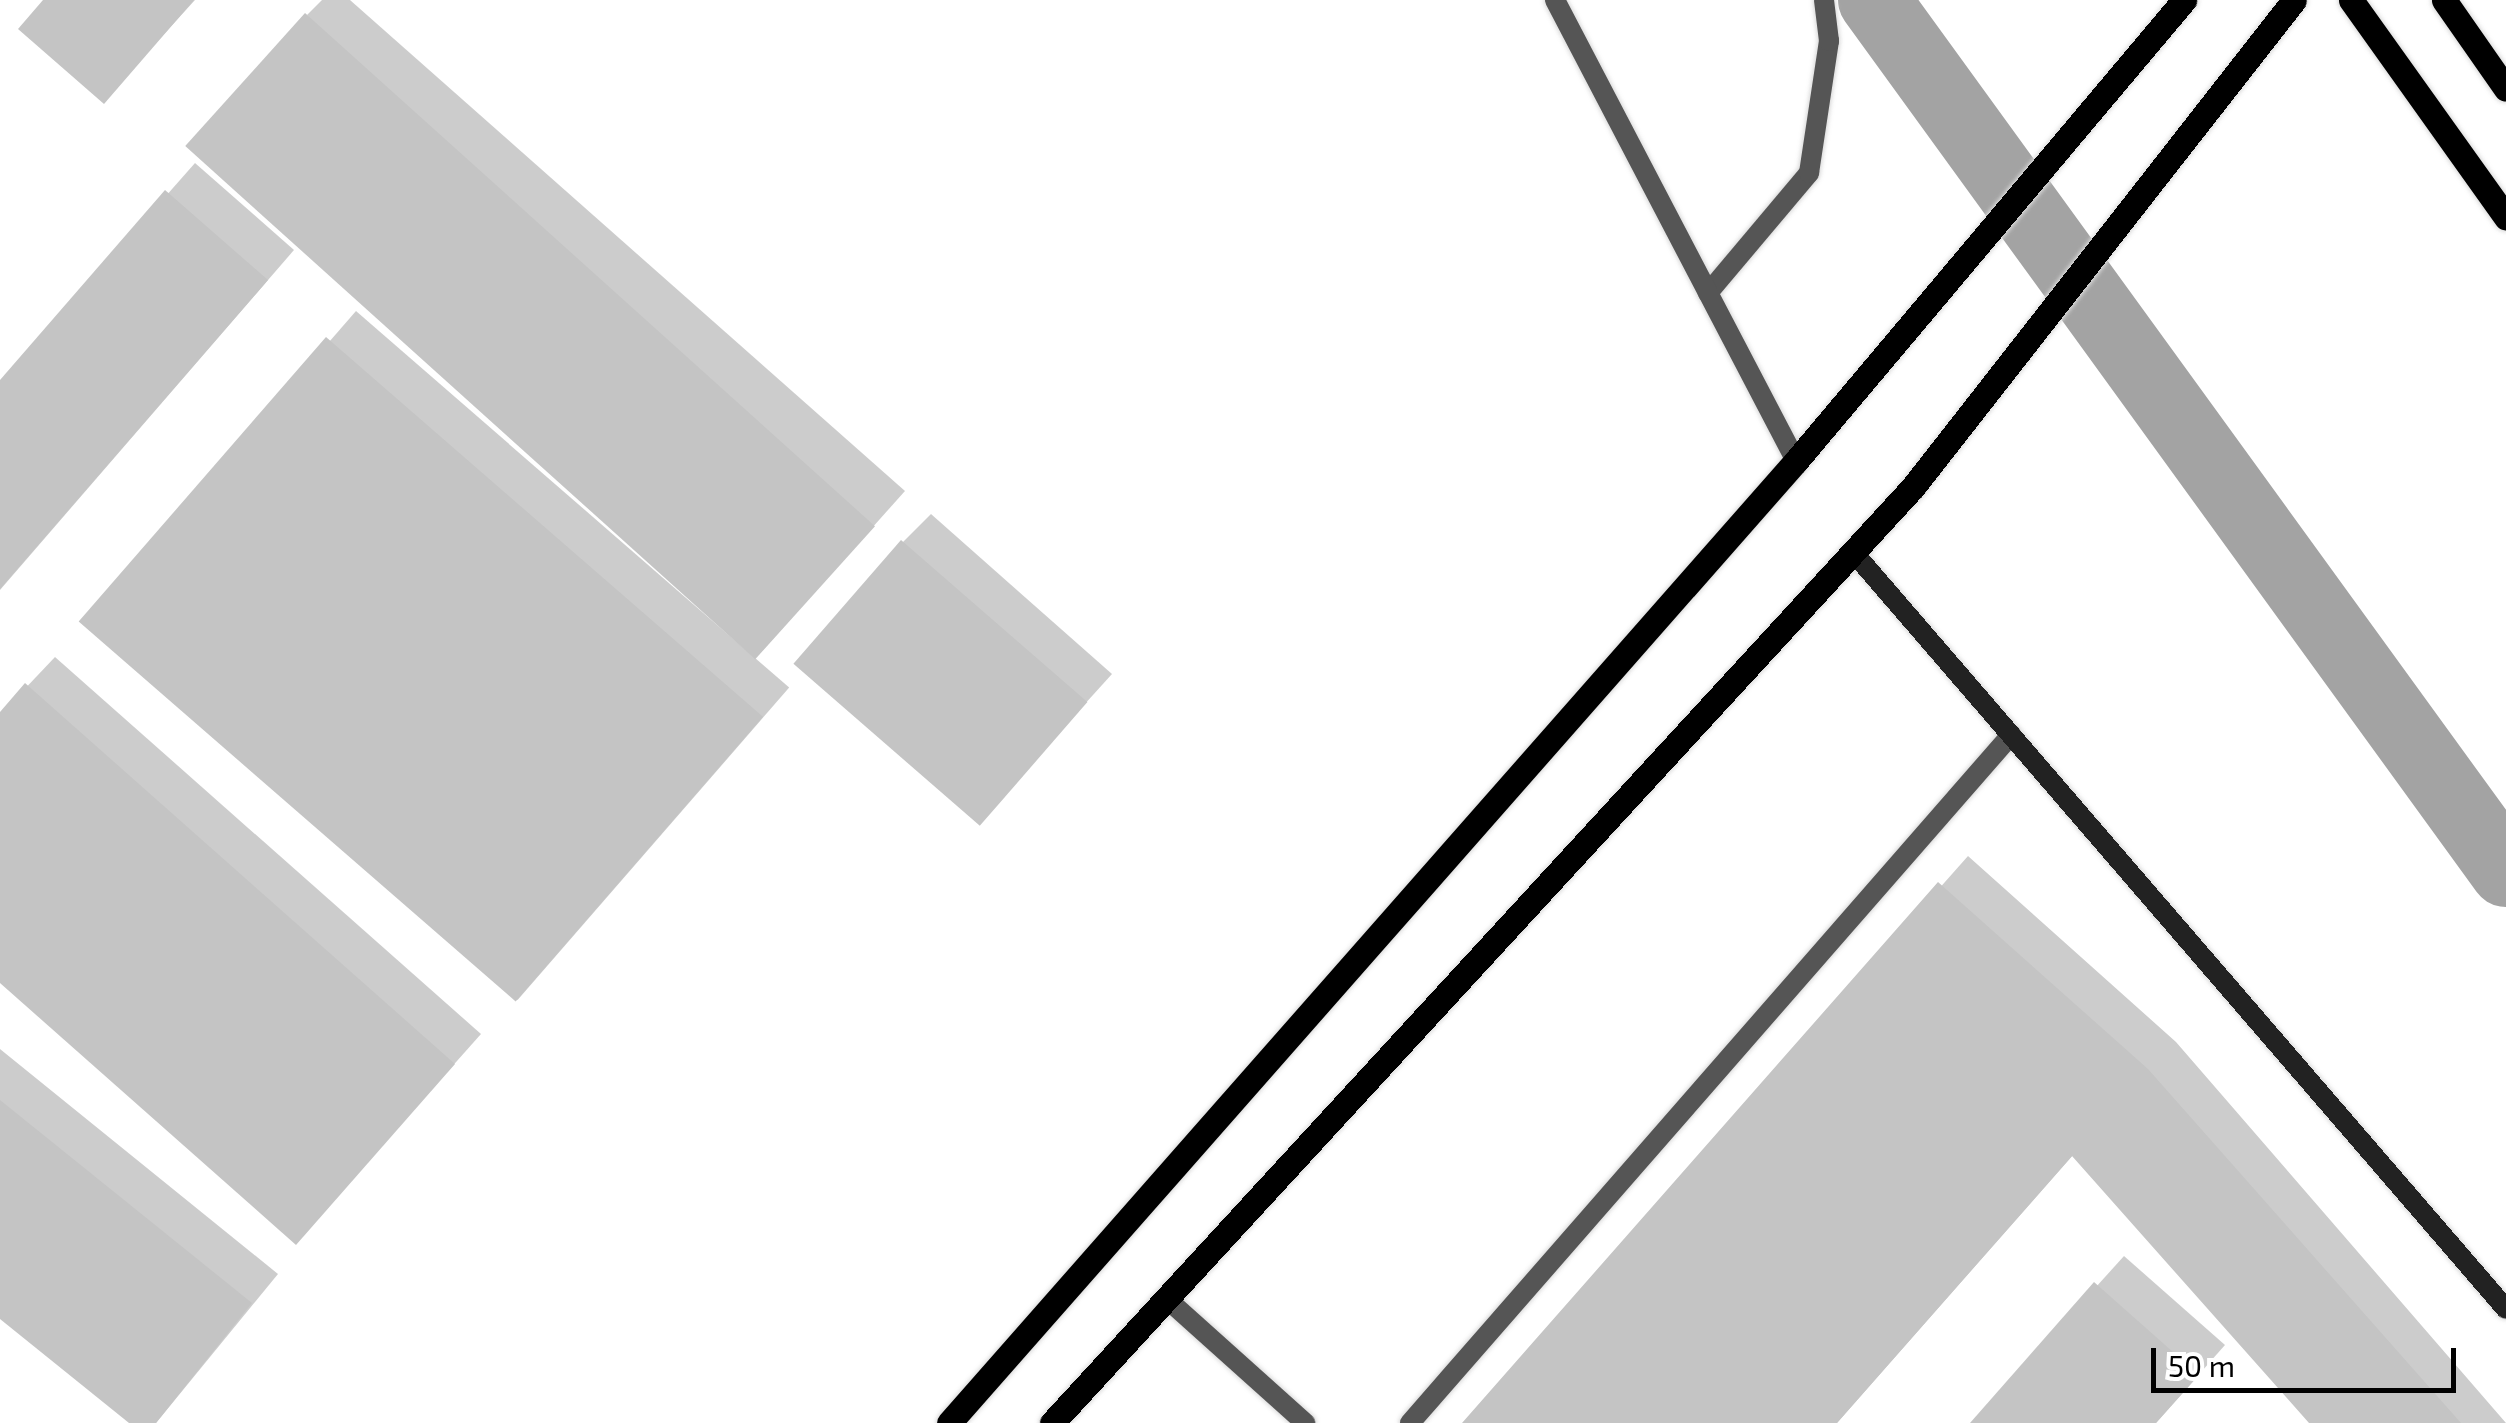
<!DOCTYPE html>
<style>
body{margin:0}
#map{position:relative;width:2506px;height:1423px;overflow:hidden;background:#fff;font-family:"Exo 2",sans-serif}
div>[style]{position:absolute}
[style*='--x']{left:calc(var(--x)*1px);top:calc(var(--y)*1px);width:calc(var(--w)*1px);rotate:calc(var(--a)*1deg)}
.shadow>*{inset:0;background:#0003;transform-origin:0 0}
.river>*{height:72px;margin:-36px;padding:0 36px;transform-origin:36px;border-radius:36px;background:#a3a3a3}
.building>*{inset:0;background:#c4c4c4;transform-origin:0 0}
.roads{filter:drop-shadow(0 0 2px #dbdbdb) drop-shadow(0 0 2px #dbdbdb)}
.lane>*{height:20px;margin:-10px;padding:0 10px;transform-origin:10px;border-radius:10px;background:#555}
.street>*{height:20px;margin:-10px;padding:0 10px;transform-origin:10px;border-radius:10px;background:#555}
.secondary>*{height:20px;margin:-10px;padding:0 10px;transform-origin:10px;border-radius:10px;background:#222}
.primary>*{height:25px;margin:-12.5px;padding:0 12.5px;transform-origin:12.5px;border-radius:12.5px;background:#000}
span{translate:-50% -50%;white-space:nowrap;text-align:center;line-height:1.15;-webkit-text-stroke:10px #fff;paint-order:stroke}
.scale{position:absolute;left:2151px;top:1348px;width:305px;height:45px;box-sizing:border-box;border:5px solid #000;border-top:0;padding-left:12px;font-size:30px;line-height:35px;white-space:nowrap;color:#000;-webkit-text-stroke:8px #fff;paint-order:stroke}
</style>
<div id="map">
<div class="shadow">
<i style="clip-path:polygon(46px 0,195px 0,103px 101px)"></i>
<i style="clip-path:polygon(322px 0,350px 0,905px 491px,761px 652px,307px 15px)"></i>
<i style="clip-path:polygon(195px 163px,294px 250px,0 590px,0 384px)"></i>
<i style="left:356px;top:311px;width:574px;height:414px;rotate:41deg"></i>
<i style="clip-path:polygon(931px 514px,1112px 674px,978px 822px,903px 542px)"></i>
<i style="clip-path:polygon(55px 657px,481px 1034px,296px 1242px,0 980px,0 715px)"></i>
<i style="clip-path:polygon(1968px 856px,2176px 1042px,2506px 1423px,2312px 1423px,2074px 1154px,1837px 1423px,1465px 1423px)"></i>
<i style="clip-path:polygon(0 1049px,278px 1274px,156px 1423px,133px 1423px,0 1316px)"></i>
<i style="clip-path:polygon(2124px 1256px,2225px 1345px,2156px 1423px,1973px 1423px)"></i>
</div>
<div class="river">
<i style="--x:1874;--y:0;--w:1076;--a:54.04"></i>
</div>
<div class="building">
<i style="clip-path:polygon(43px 0,194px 0,104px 104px,18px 29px)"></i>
<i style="left:305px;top:13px;width:767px;height:179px;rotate:42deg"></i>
<i style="clip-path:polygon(165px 190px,268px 280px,0 589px,0 380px)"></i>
<i style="left:326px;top:337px;width:579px;height:377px;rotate:41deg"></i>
<i style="left:901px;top:540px;width:247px;height:164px;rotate:41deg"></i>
<i style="clip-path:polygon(25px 683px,455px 1064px,296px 1245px,0 983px,0 712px)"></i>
<i style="clip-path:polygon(1938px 882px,2148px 1069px,2461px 1423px,2309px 1423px,2072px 1156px,1837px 1423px,1462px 1423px)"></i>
<i style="clip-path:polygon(0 1100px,252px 1303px,156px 1423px,129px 1423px,0 1319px)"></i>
<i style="clip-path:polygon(2094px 1282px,2199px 1375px,2156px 1423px,1970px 1423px)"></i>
</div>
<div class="roads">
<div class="lane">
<i style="--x:1708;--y:293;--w:157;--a:-49.9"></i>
<i style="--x:1809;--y:173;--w:134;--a:-81.4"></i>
<i style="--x:1829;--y:41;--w:41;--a:-97"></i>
<i style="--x:1167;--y:1299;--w:186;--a:41.9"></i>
<i style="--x:1410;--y:1423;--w:914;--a:-48.86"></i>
</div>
<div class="street">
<i style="--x:1555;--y:0;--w:520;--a:62.4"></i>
</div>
<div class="secondary">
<i style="--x:1854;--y:553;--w:998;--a:49.22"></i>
</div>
<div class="primary">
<i style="--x:2351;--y:0;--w:267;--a:54.5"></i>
<i style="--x:2444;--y:0;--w:108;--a:55.1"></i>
<i style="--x:949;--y:1423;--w:1282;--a:-48.64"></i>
<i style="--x:1796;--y:461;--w:603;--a:-49.91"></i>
<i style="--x:1052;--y:1423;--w:1272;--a:-47.39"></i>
<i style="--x:1913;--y:487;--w:618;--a:-51.96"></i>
</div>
</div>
<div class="scale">50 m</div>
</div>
